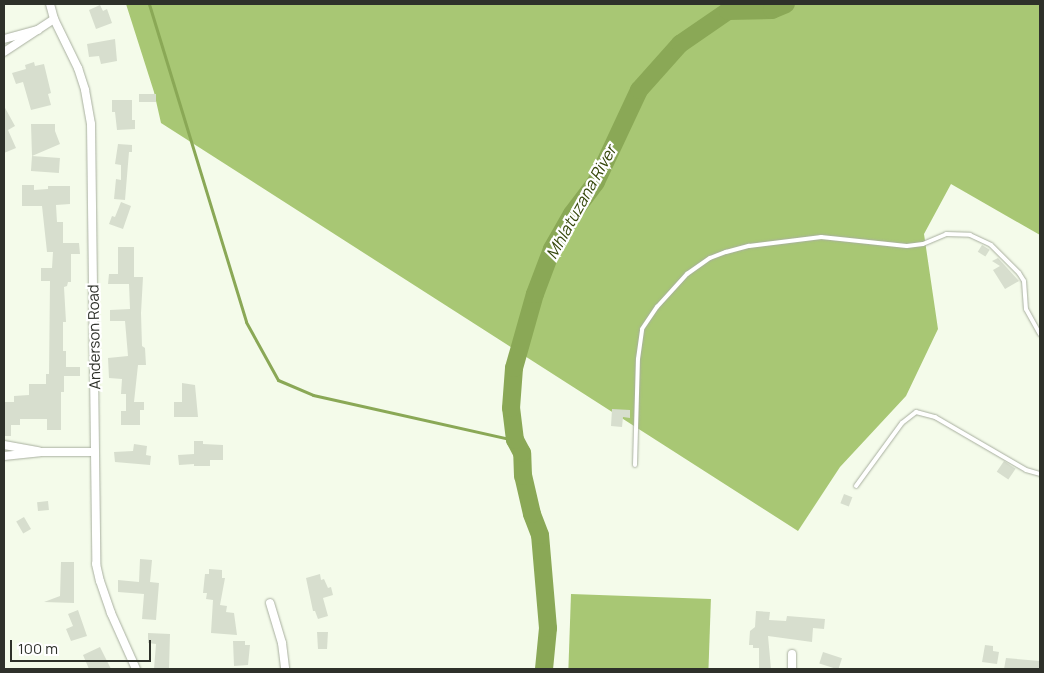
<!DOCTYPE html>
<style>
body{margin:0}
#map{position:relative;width:1044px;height:673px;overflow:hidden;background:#f4fbea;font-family:Manrope,sans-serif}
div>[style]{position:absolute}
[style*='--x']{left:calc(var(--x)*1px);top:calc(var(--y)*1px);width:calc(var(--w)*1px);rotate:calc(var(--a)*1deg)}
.forest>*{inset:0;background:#a8c774;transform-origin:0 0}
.stream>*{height:3px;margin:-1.5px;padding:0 1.5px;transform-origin:1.5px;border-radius:1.5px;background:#8aa856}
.river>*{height:18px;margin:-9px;padding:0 9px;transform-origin:9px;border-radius:9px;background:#8aa856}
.building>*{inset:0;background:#d7dece;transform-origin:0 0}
.roads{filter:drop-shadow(0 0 1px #a8af9f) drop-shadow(0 0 1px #a8af9f)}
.lane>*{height:4px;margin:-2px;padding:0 2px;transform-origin:2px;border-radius:2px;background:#fff}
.street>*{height:8px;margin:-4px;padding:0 4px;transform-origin:4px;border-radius:4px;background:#fff}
span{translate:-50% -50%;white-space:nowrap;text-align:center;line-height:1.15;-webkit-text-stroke:4.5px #fff;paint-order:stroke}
.street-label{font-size:15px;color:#2e312a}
.water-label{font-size:16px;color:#35470a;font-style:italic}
.frame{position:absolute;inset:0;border:5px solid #2e312a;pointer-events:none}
.scale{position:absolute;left:10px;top:640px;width:141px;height:22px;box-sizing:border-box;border:2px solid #2e312a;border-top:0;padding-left:6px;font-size:15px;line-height:18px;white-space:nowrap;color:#2e312a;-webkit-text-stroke:4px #fff;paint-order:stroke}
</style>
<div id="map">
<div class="forest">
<i style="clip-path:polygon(126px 4px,1040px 4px,1040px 235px,951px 184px,924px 234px,938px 329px,906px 396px,840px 467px,798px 531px,161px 123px,154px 92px)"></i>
<i style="left:571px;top:594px;width:140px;height:75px;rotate:2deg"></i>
</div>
<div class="stream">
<i style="--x:149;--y:4;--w:332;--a:73"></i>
<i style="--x:246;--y:322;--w:66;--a:61.1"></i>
<i style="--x:278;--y:380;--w:38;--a:23"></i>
<i style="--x:313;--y:395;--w:207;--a:12.6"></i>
</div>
<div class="river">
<i style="--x:544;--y:669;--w:41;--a:-84.4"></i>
<i style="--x:548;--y:628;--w:93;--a:-94.9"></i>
<i style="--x:540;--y:535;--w:22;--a:-111"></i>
<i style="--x:532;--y:514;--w:39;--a:-103"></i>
<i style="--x:523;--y:476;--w:23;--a:-92"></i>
<i style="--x:522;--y:453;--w:15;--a:-118"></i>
<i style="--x:515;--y:440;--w:32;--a:-97"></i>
<i style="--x:511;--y:408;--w:40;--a:-85.7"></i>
<i style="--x:514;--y:368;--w:77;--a:-74.2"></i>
<i style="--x:535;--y:294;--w:48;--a:-69.3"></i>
<i style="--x:552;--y:249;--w:40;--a:-60.3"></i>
<i style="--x:572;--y:214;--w:40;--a:-53"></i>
<i style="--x:596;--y:182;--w:102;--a:-64.9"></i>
<i style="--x:639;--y:90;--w:62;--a:-48.3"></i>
<i style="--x:680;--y:44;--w:58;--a:-34.5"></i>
<i style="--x:728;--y:11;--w:44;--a:-1.3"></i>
<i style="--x:772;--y:10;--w:15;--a:-23"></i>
</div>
<div class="building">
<i style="clip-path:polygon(100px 5px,103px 11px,107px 9px,112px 23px,96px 29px,89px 10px)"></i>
<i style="clip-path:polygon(115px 39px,117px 61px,101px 64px,99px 56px,89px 57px,87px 44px)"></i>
<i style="clip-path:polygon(34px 62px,35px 66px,44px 64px,51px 93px,48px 94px,51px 105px,31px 110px,23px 82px,16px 84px,12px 73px,26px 69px,25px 65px)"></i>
<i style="left:156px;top:94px;width:8px;height:17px;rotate:90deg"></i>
<i style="clip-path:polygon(112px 100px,132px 100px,132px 120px,135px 120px,135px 129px,117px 130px,115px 112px,112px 112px)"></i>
<i style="clip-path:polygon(4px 106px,15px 126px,8px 130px,16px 148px,4px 153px)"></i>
<i style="clip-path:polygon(31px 124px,55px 124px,55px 131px,60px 144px,32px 156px)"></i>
<i style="clip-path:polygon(118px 144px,132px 145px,132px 152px,129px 152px,125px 200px,114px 199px,116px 179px,121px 180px,121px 165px,115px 164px)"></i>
<i style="left:32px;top:156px;width:28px;height:15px;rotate:4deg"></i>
<i style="clip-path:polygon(22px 185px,34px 185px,34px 190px,48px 189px,48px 186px,70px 186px,70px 204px,56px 205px,57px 222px,63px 222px,63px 243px,79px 243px,80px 254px,71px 254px,71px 282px,68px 282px,67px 286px,64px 287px,66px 322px,63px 322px,63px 351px,66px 351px,66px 367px,80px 367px,80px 376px,64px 376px,64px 392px,61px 392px,61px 430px,47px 430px,47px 419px,20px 419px,20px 425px,11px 425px,11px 436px,4px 436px,4px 402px,14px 402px,14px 396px,29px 395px,29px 384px,46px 384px,46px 374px,49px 374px,50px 281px,41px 281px,41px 268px,52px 268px,53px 252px,47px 252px,42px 206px,22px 206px)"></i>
<i style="clip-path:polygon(121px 202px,131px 206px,123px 229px,109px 224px,112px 216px,115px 217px)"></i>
<i style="left:982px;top:245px;width:9px;height:8px;rotate:32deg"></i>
<i style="clip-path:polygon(118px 247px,134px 247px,134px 277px,143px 277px,141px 313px,142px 346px,145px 348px,146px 365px,138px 365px,134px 402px,144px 402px,144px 410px,140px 410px,140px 425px,121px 425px,121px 411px,126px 411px,126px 394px,121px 394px,122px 379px,109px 378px,108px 358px,128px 356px,125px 321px,110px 321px,110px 310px,130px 309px,129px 284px,108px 284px,109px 274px,118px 274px)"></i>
<i style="clip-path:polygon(998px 258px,1019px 281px,1005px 289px,993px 270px,1000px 266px,992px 261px)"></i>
<i style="clip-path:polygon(182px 383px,195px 385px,198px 417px,174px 417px,174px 402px,182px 402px)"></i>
<i style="clip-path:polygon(612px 409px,630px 410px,630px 418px,623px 417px,622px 427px,611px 426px)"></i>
<i style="clip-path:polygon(194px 441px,203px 441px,203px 444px,223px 445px,223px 460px,210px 460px,210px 466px,194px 466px,194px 464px,179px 465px,178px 455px,194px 454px)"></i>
<i style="clip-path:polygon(134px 444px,147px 446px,146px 455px,151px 456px,150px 465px,115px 462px,114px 452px,133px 451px)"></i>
<i style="left:1004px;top:461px;width:14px;height:13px;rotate:34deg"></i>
<i style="left:844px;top:494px;width:9px;height:10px;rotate:21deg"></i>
<i style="left:48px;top:501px;width:9px;height:11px;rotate:84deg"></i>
<i style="left:24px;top:517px;width:14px;height:9px;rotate:60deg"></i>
<i style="clip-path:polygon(140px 559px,152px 560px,150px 582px,159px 583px,156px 620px,142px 619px,144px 594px,118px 592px,118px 580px,139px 582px)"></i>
<i style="clip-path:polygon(61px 562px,74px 562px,74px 603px,44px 602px,60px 596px)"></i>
<i style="clip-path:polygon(209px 569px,222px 570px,222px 578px,225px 578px,220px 605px,227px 606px,226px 612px,234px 613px,237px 635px,211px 633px,213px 600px,206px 599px,207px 593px,203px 593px,205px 574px,209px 574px)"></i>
<i style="clip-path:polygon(320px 574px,321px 580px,324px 579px,328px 588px,331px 587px,333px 595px,323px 598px,328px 616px,318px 619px,315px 611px,313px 611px,306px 578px)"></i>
<i style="clip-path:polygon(78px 610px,87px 636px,71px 641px,66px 629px,73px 626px,68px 614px)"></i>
<i style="clip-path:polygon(756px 611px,770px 612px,769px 620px,786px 621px,787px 616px,825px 619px,824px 629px,813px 628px,812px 642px,768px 636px,771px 669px,759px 669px,759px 648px,753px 648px,753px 645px,749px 645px,750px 631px,755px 627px)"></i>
<i style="clip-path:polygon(317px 632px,328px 632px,327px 649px,318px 649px)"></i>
<i style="clip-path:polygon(148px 633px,170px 634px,169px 669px,154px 669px,156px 644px,148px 643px)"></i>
<i style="clip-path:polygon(233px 641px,245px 641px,245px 645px,250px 645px,248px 665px,234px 666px)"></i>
<i style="clip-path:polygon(985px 645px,993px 646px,993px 651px,999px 652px,997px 664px,982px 662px)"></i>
<i style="clip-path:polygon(100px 647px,111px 669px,89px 669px,83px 655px)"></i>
<i style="left:823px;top:652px;width:20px;height:12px;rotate:18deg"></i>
<i style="clip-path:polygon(1006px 658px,1040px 661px,1040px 669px,1004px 669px)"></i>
</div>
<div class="roads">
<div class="lane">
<i style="--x:635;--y:465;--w:106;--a:-88.4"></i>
<i style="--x:638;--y:359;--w:30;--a:-82"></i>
<i style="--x:642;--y:329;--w:27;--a:-56"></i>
<i style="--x:657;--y:307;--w:45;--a:-47.7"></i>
<i style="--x:687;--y:274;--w:28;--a:-35"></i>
<i style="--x:710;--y:258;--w:17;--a:-21"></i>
<i style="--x:726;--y:252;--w:24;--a:-15"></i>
<i style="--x:749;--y:246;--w:73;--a:-7.1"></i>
<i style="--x:821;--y:237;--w:86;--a:6"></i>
<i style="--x:907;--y:246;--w:16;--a:-7"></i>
<i style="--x:923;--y:244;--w:25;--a:-23"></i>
<i style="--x:946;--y:234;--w:24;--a:2"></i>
<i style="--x:970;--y:235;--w:23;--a:25"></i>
<i style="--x:991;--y:245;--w:40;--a:45"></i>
<i style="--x:1019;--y:273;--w:9;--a:58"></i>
<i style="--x:1024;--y:281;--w:28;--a:86"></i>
<i style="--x:1026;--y:309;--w:29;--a:61"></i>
<i style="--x:856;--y:486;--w:78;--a:-53.9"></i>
<i style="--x:902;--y:423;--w:18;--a:-38"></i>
<i style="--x:916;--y:412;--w:20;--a:15"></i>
<i style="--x:935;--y:417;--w:105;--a:30.2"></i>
<i style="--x:1026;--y:470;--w:15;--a:16"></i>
</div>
<div class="street">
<i style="--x:50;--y:4;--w:16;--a:75"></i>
<i style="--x:54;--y:19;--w:55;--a:63.9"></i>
<i style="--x:78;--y:68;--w:23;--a:72"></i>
<i style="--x:85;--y:90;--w:35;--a:80"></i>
<i style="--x:91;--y:124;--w:440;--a:89.3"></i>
<i style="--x:96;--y:564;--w:17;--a:77"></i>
<i style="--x:100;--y:581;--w:34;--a:71"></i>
<i style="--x:111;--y:613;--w:61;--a:65.9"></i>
<i style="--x:4;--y:39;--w:35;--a:-15"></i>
<i style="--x:4;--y:52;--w:60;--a:-33.4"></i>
<i style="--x:4;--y:445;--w:35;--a:10"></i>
<i style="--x:4;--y:456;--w:36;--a:-6"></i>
<i style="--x:40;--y:452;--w:55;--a:0"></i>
<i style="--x:270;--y:603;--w:42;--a:73.3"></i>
<i style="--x:282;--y:643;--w:26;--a:83"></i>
<i style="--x:792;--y:654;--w:15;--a:90"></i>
</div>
</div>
<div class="street-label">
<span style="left:94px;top:337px;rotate:-91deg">Anderson Road</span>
</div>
<div class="water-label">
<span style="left:581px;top:202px;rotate:-61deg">Mhlatuzana River</span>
</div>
<div class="frame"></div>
<div class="scale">100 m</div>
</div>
